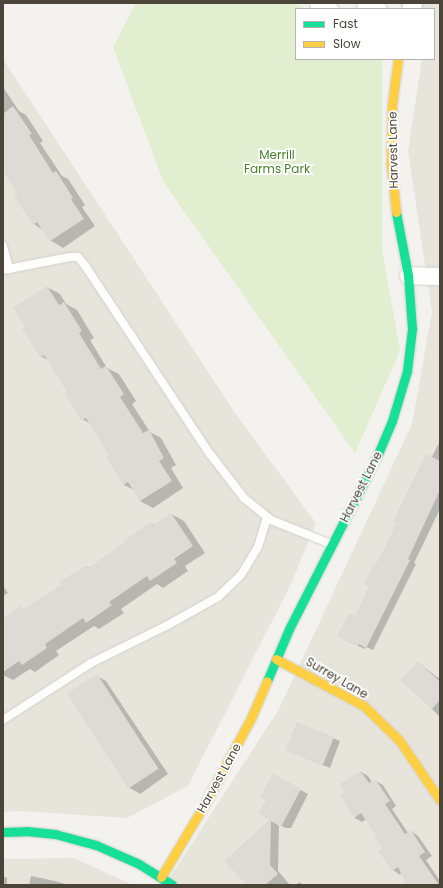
<!DOCTYPE html>
<style>
body{margin:0}
#map{position:relative;width:443px;height:888px;overflow:hidden;background:#f4f2ee;font-family:Poppins,sans-serif}
div>[style]{position:absolute}
[style*='--x']{left:calc(var(--x)*1px);top:calc(var(--y)*1px);width:calc(var(--w)*1px);rotate:calc(var(--a)*1deg)}
.residential>*{inset:0;background:#e7e4dc}
.green>*{inset:0;background:#e1eecf}
.shadow>*{inset:0;background:#0003}
.building>*{inset:0;background:#dedbd6;transform-origin:0 0}
.roads{filter:drop-shadow(0 0 1px #d2d0cb) drop-shadow(0 0 1px #d2d0cb)}
.lane>*{height:8px;margin:-4px;padding:0 4px;transform-origin:4px;border-radius:4px;background:#fdfdfc}
.street>*{height:17px;margin:-8.5px;padding:0 8.5px;transform-origin:8.5px;border-radius:8.5px;background:#fdfdfc}
.fast>*{height:9px;margin:-4.5px;padding:0 4.5px;transform-origin:4.5px;border-radius:4.5px;background:#16e098}
.slow>*{height:9px;margin:-4.5px;padding:0 4.5px;transform-origin:4.5px;border-radius:4.5px;background:#ffcf43}
span{translate:-50% -50%;white-space:nowrap;text-align:center;line-height:1.15;-webkit-text-stroke:3.5px #fff;paint-order:stroke}
.street-label{font-size:12px;color:#4b4439}
.park-label{font-size:12px;color:#4a7f2a}
.frame{position:absolute;inset:0;border:4px solid #4b4439;pointer-events:none}
.legend{position:absolute;left:295px;top:8px;width:140px;height:52px;box-sizing:border-box;background:#fff;border:1px solid #b7b4b0;margin:0;padding:5px 7px;list-style:none;font-size:12px;color:#4b4439}
.legend li{display:flex;align-items:center;gap:8px;height:20px}
.legend b{width:20px;border:1px solid #b7b4b0}
</style>
<div id="map">
<div class="residential">
<i style="clip-path:polygon(397px 3px,440px 3px,440px 885px,165px 885px,279px 709px,412px 424px,432px 312px,408px 151px,422px 59px,434px 59px,434px 9px,409px 9px)"></i>
<i style="clip-path:polygon(3px 59px,235px 413px,316px 523px,291px 584px,188px 786px,127px 818px,20px 811px,3px 812px)"></i>
<i style="clip-path:polygon(74px 858px,133px 885px,3px 885px,3px 859px)"></i>
</div>
<div class="green">
<i style="clip-path:polygon(136px 3px,293px 3px,306px 9px,296px 9px,296px 59px,382px 59px,382px 248px,400px 351px,355px 453px,164px 183px,113px 47px)"></i>
</div>
<div class="shadow">
<i style="clip-path:polygon(3px 87px,19px 111px,26px 115px,43px 141px,40px 143px,62px 176px,68px 179px,85px 205px,82px 207px,95px 226px,63px 248px,50px 240px,43px 230px,34px 224px,16px 196px,19px 194px,3px 169px)"></i>
<i style="clip-path:polygon(47px 287px,60px 294px,66px 304px,77px 310px,94px 338px,90px 340px,107px 368px,119px 374px,136px 401px,132px 404px,150px 432px,161px 438px,176px 465px,171px 468px,183px 488px,153px 508px,140px 501px,134px 490px,124px 485px,107px 457px,110px 456px,91px 424px,82px 419px,69px 392px,49px 361px,41px 356px,26px 327px)"></i>
<i style="clip-path:polygon(440px 441px,440px 509px,414px 563px,416px 564px,373px 650px,366px 647px,365px 649px,345px 640px,370px 587px,376px 566px)"></i>
<i style="clip-path:polygon(171px 514px,184px 521px,205px 553px,185px 566px,188px 571px,163px 588px,157px 584px,121px 609px,124px 613px,99px 629px,94px 626px,56px 651px,59px 655px,35px 672px,30px 669px,13px 680px,3px 675px,3px 620px,25px 610px,63px 585px,86px 566px,89px 568px,126px 544px,151px 523px,155px 525px)"></i>
<i style="clip-path:polygon(3px 586px,8px 593px,3px 596px)"></i>
<i style="clip-path:polygon(418px 662px,438px 678px,440px 675px,440px 717px,402px 679px)"></i>
<i style="clip-path:polygon(97px 676px,106px 681px,168px 774px,140px 794px,130px 788px)"></i>
<i style="clip-path:polygon(333px 738px,340px 741px,330px 768px,287px 750px)"></i>
<i style="clip-path:polygon(361px 772px,368px 776px,372px 782px,375px 781px,383px 785px,396px 806px,392px 809px,408px 833px,411px 831px,418px 836px,432px 856px,426px 860px,440px 881px,440px 885px,408px 885px,402px 873px,400px 875px,393px 870px,379px 837px,366px 819px,362px 822px,355px 818px,342px 795px,346px 792px,341px 785px)"></i>
<i style="clip-path:polygon(273px 775px,308px 794px,291px 828px,286px 828px,279px 825px,278px 871px,290px 885px,248px 885px,270px 820px,267px 800px)"></i>
<i style="clip-path:polygon(3px 876px,7px 878px,7px 885px,3px 885px)"></i>
<i style="clip-path:polygon(31px 876px,55px 881px,68px 885px,29px 885px)"></i>
<i style="clip-path:polygon(299px 882px,303px 885px,297px 885px)"></i>
</div>
<div class="building">
<i style="clip-path:polygon(13px 106px,32px 134px,29px 135px,53px 173px,56px 171px,73px 198px,71px 199px,84px 219px,50px 241px,37px 222px,33px 225px,14px 196px,18px 194px,3px 171px,3px 114px)"></i>
<i style="clip-path:polygon(47px 286px,59px 305px,64px 302px,82px 331px,79px 333px,101px 369px,106px 366px,124px 394px,120px 397px,143px 433px,149px 430px,164px 458px,159px 461px,172px 481px,140px 501px,128px 482px,123px 485px,106px 457px,109px 455px,86px 418px,81px 420px,65px 394px,67px 392px,44px 355px,40px 357px,22px 329px,25px 327px,13px 308px)"></i>
<i style="clip-path:polygon(426px 454px,440px 461px,440px 490px,408px 559px,410px 560px,366px 648px,359px 644px,358px 646px,337px 636px,349px 613px,355px 616px,369px 587px,364px 584px,374px 564px,375px 565px,385px 548px,396px 523px,393px 521px)"></i>
<i style="clip-path:polygon(171px 513px,193px 546px,174px 559px,177px 563px,150px 581px,147px 576px,109px 602px,112px 605px,86px 623px,83px 618px,45px 644px,47px 648px,22px 665px,19px 661px,3px 672px,3px 619px,21px 606px,24px 609px,61px 585px,59px 582px,86px 565px,88px 568px,124px 543px,123px 541px,151px 522px,153px 525px)"></i>
<i style="clip-path:polygon(418px 661px,440px 682px,440px 700px,432px 709px,400px 680px)"></i>
<i style="left:97px;top:674px;width:113px;height:36px;rotate:57deg"></i>
<i style="left:297px;top:722px;width:40px;height:31px;rotate:22deg"></i>
<i style="clip-path:polygon(273px 773px,301px 789px,281px 827px,271px 821px,270px 865px,278px 874px,265px 885px,247px 885px,224px 861px,269px 820px,258px 814px,266px 800px,260px 797px)"></i>
<i style="clip-path:polygon(357px 773px,362px 773px,369px 783px,375px 779px,390px 801px,385px 804px,405px 834px,411px 830px,425px 852px,419px 856px,439px 885px,406px 885px,398px 867px,392px 871px,379px 852px,382px 848px,375px 838px,377px 837px,361px 813px,354px 818px,340px 795px,345px 792px,340px 784px)"></i>
</div>
<div class="roads">
<div class="lane">
<i style="--x:3;--y:246;--w:24;--a:75"></i>
<i style="--x:3;--y:270;--w:68;--a:-11"></i>
<i style="--x:70;--y:257;--w:8;--a:0"></i>
<i style="--x:78;--y:257;--w:13;--a:51"></i>
<i style="--x:86;--y:267;--w:224;--a:56.5"></i>
<i style="--x:210;--y:454;--w:56;--a:52.3"></i>
<i style="--x:244;--y:498;--w:35;--a:39"></i>
<i style="--x:271;--y:520;--w:65;--a:21.8"></i>
<i style="--x:3;--y:720;--w:105;--a:-32.9"></i>
<i style="--x:91;--y:663;--w:84;--a:-26.3"></i>
<i style="--x:166;--y:626;--w:60;--a:-29.1"></i>
<i style="--x:218;--y:597;--w:32;--a:-44"></i>
<i style="--x:241;--y:575;--w:33;--a:-59"></i>
<i style="--x:258;--y:547;--w:31;--a:-73"></i>
</div>
<div class="street">
<i style="--x:318;--y:3;--w:13;--a:29"></i>
<i style="--x:365;--y:3;--w:14;--a:25"></i>
<i style="--x:410;--y:9;--w:7;--a:-63"></i>
<i style="--x:408;--y:275;--w:32;--a:2"></i>
</div>
<div class="fast">
<i style="--x:267;--y:681;--w:56;--a:-67.1"></i>
<i style="--x:289;--y:629;--w:196;--a:-63"></i>
<i style="--x:378;--y:454;--w:36;--a:-67"></i>
<i style="--x:392;--y:421;--w:52;--a:-73.3"></i>
<i style="--x:407;--y:371;--w:42;--a:-83.2"></i>
<i style="--x:412;--y:329;--w:54;--a:-94.2"></i>
<i style="--x:408;--y:275;--w:64;--a:-100.8"></i>
<i style="--x:3;--y:832;--w:23;--a:-2"></i>
<i style="--x:26;--y:831;--w:29;--a:6"></i>
<i style="--x:55;--y:834;--w:42;--a:15"></i>
<i style="--x:96;--y:845;--w:47;--a:23.8"></i>
<i style="--x:139;--y:864;--w:39;--a:32"></i>
</div>
<div class="slow">
<i style="--x:396;--y:212;--w:48;--a:-95.9"></i>
<i style="--x:391;--y:164;--w:59;--a:-89"></i>
<i style="--x:392;--y:105;--w:46;--a:-82.6"></i>
<i style="--x:276;--y:659;--w:100;--a:28.1"></i>
<i style="--x:364;--y:706;--w:49;--a:44.2"></i>
<i style="--x:399;--y:740;--w:73;--a:55.7"></i>
<i style="--x:161;--y:877;--w:90;--a:-59.1"></i>
<i style="--x:207;--y:800;--w:93;--a:-61.8"></i>
<i style="--x:251;--y:718;--w:40;--a:-66.6"></i>
</div>
</div>
<div class="street-label">
<span style="left:393px;top:150px;rotate:-91deg">Harvest Lane</span>
<span style="left:361px;top:487px;rotate:-63deg">Harvest Lane</span>
<span style="left:337px;top:678px;rotate:30deg">Surrey Lane</span>
<span style="left:219px;top:778px;rotate:-61deg">Harvest Lane</span>
</div>
<div class="park-label">
<span style="left:277px;top:162px">Merrill<br>Farms Park</span>
</div>
<div class="frame"></div>
<ul class="legend">
<li><b style="height:5px;background:#16e098"></b>Fast</li>
<li><b style="height:5px;background:#ffcf43"></b>Slow</li>
</ul>
</div>
